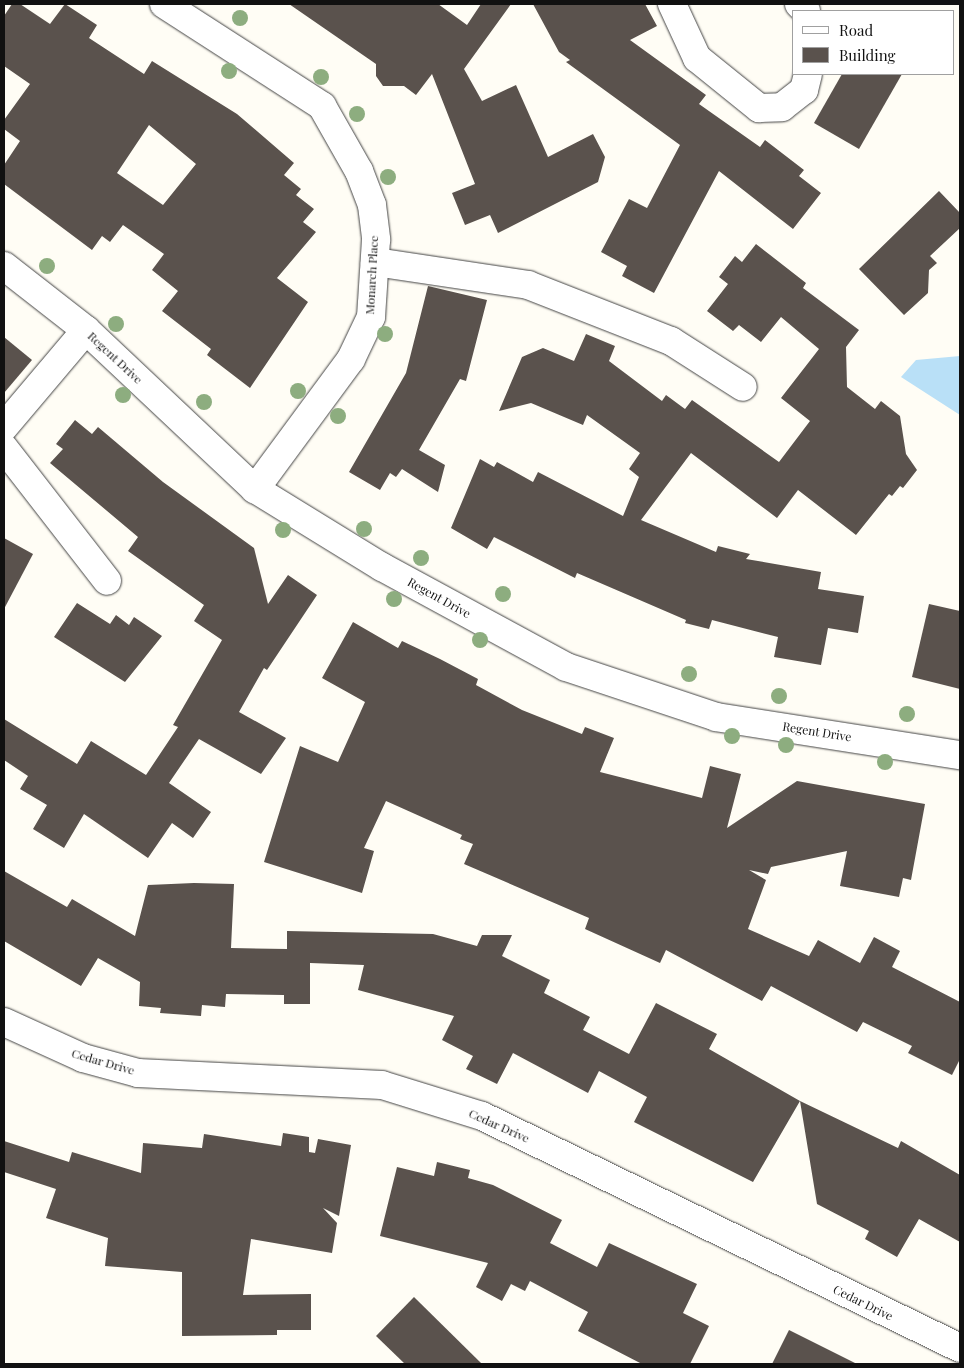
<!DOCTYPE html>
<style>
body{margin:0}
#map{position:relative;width:964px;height:1368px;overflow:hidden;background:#fffdf5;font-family:"Playfair Display",serif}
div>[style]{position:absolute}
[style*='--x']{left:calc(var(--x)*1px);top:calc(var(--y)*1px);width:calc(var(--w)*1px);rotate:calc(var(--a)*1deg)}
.water>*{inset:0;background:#b9e0f7}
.building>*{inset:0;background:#5a524d}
.roads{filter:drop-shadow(0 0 1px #444) drop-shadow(0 0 1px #444)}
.minor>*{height:28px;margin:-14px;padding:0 14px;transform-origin:14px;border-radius:14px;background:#fff}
.trees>*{width:16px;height:16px;margin:-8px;border-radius:50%;background:#8dad7f}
span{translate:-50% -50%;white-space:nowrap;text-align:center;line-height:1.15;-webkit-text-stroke:5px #fff;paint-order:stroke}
.street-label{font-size:12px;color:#111}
.frame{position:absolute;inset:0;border:5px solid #111;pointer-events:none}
.legend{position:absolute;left:792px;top:10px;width:162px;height:65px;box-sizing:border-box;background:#fff;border:1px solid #a0a0a0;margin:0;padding:6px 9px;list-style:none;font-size:15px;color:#111}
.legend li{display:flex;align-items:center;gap:10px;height:25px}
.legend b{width:25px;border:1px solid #a0a0a0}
</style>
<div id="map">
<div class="water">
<i style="clip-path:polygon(960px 356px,960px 415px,901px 377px,916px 360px)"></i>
</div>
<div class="building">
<i style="clip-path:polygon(evenodd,12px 4px,20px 4px,50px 24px,65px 4px,97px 25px,89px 38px,144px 74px,152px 61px,237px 114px,294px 163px,284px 175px,301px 189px,296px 195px,314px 209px,303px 222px,316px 232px,277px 278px,308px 302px,250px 388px,207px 355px,211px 349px,162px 311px,178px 291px,152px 270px,164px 254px,123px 225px,110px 242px,102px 236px,92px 250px,4px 184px,4px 165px,20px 141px,4px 129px,4px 120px,30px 84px,4px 66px,4px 16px,12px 4px,149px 125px,196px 164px,163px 205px,117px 173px,149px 125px)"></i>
<i style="clip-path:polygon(289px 4px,438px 4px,467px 25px,481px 4px,511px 4px,464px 69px,482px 101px,516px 85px,548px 157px,593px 134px,605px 157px,598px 182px,498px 233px,490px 215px,465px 225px,452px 193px,475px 184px,432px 74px,416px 95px,404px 86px,383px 86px,376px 76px,376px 64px)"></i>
<i style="clip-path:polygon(533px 4px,645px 4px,657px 26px,630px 40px,706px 95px,699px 104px,760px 147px,765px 140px,804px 170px,799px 176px,821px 193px,793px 229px,719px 171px,654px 293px,622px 276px,627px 266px,601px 252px,629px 199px,647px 208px,680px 145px,566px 62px,570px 60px,559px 52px)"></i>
<i style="clip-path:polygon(842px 74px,902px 74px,859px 149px,814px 123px)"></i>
<i style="clip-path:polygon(939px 191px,960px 213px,960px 228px,930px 256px,937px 263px,929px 270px,928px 293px,904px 315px,859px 269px)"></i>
<i style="clip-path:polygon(756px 244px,806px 283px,803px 288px,859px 330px,846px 347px,847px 387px,875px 409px,881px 401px,900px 416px,906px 454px,917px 470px,903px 488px,900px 486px,892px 496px,889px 494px,856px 535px,798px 490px,777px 518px,691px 453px,641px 520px,716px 552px,718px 546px,750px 554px,746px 559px,821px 572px,818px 589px,864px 596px,858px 633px,828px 628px,821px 665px,774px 657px,778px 637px,712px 620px,709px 629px,685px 623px,686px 620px,577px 573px,575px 578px,494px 537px,487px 549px,451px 528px,480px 459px,494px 467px,497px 462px,533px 482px,538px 472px,623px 516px,639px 477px,629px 469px,640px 453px,587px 415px,583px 425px,531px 403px,499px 411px,522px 357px,543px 348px,574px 361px,586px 334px,615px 346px,609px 361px,662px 401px,666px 395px,685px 409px,692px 400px,779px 462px,810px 421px,781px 398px,819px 349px,781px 317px,761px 342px,739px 325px,733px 331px,707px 311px,728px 284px,719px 277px,735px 256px,742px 262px)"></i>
<i style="clip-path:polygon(428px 286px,487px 300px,466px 381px,460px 379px,419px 450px,445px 465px,438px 492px,402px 469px,396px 477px,390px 473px,380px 490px,349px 472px,406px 373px)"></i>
<i style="clip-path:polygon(4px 337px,32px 360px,4px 393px)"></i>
<i style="clip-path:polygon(75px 420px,92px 434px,98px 427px,163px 482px,254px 548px,268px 604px,288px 575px,317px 595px,267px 670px,264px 668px,239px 712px,286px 738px,261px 774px,199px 739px,169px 783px,211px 812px,193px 838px,172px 823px,148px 858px,84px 814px,64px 848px,33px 829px,47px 805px,20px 789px,28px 776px,4px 760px,4px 719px,77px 764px,91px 741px,146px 775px,178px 727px,173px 725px,222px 640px,194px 621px,204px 605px,128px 551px,138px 537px,50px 463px,63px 449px,56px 444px)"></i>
<i style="clip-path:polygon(4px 538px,33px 554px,4px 609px)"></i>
<i style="clip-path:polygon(77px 603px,110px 624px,116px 615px,129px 625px,134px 617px,162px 636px,125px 682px,54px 637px)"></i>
<i style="clip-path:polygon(929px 604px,960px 611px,960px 689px,912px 677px)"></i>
<i style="clip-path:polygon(353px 622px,398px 648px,402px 641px,440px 659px,478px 679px,476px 685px,522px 710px,582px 734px,585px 727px,614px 738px,600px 772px,702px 798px,710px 766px,741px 774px,727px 828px,797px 781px,925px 804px,911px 880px,903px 878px,899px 897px,840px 886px,847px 851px,771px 867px,768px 874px,749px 870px,766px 880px,748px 929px,809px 956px,818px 940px,860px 963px,874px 937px,900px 951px,892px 967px,960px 1002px,960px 1059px,952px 1075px,908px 1053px,912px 1046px,863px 1022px,857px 1032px,771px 986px,762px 1001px,666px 950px,660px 963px,585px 929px,589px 918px,464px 864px,473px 844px,460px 839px,462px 835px,386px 801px,364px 848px,374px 851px,362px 893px,264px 862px,300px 746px,338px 762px,365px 702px,322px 678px)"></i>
<i style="clip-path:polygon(4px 871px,67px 907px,72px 899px,135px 936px,148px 885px,194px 883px,234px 884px,231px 948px,287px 949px,287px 931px,433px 934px,477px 946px,482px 935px,512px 935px,502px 956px,550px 980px,544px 993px,590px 1017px,583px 1030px,629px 1054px,656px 1003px,717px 1034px,709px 1049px,800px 1101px,753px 1182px,634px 1122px,647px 1097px,599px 1071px,588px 1093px,513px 1053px,497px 1084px,466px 1069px,473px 1056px,442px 1040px,454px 1016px,358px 990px,364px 965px,310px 963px,310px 1004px,284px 1004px,284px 995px,226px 994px,225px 1007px,202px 1005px,201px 1016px,160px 1013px,161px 1008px,139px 1006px,140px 982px,98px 958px,81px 986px,4px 941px)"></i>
<i style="clip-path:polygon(800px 1101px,898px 1148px,901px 1141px,960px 1175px,960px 1242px,919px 1219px,897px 1257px,865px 1239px,869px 1231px,817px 1204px)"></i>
<i style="clip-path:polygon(283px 1133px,309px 1137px,309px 1152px,315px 1153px,318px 1139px,351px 1145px,339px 1216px,323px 1208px,337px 1223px,332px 1253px,251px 1239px,243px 1295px,311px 1294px,311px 1330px,277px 1330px,277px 1335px,182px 1336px,182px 1272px,105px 1266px,108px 1238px,46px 1218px,56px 1189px,4px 1172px,4px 1141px,69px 1162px,72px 1152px,141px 1173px,143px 1143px,202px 1148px,204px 1134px,281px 1146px)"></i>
<i style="clip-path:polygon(437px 1162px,470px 1170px,468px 1178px,493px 1185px,562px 1220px,550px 1243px,597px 1267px,609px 1243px,697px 1284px,683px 1313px,709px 1326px,690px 1364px,642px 1364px,578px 1331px,588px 1312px,530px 1281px,525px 1291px,511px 1284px,502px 1301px,476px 1287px,488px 1263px,380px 1236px,397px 1167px,434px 1176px)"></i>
<i style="clip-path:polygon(414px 1297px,482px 1364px,405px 1364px,376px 1336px)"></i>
<i style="clip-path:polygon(789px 1330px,857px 1364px,772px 1364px)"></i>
</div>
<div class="roads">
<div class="minor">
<i style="--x:164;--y:4;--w:188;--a:32.8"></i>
<i style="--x:322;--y:106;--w:75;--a:60.4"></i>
<i style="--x:359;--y:171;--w:36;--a:69"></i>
<i style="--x:372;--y:205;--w:35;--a:83"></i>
<i style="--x:376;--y:240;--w:77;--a:93.7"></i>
<i style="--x:371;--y:317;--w:47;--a:115.5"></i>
<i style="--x:351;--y:359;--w:162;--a:126.4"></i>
<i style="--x:672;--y:4;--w:60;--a:65.2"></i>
<i style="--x:697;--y:58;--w:80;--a:38.9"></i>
<i style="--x:759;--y:108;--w:23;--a:-2"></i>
<i style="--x:782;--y:107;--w:28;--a:-38"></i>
<i style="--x:804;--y:90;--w:16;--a:-76"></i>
<i style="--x:799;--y:4;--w:10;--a:45"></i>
<i style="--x:375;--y:262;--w:155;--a:8.5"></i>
<i style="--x:528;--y:285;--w:154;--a:21.4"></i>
<i style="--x:671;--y:341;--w:85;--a:32.6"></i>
<i style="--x:4;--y:266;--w:104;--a:38"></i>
<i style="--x:86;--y:330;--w:232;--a:43.3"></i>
<i style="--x:255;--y:489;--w:149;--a:31.6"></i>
<i style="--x:382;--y:567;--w:209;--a:28.5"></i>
<i style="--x:566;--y:667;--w:158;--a:18.4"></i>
<i style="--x:716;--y:717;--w:247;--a:8.9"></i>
<i style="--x:4;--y:427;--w:127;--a:-49.8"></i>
<i style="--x:4;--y:448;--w:168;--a:52.2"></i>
<i style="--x:4;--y:1022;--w:87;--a:24.5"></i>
<i style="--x:83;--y:1058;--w:57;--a:15.3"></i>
<i style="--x:138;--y:1073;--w:244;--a:2.8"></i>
<i style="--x:382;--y:1085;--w:105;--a:17.2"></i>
<i style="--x:482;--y:1116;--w:531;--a:25.89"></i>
</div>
</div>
<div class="trees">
<i style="left:240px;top:18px"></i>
<i style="left:229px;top:71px"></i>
<i style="left:321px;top:77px"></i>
<i style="left:357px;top:114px"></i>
<i style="left:388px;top:177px"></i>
<i style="left:47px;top:266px"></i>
<i style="left:116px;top:324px"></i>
<i style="left:385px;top:334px"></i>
<i style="left:298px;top:391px"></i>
<i style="left:123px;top:395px"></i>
<i style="left:204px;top:402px"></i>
<i style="left:338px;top:416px"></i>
<i style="left:364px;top:529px"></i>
<i style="left:283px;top:530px"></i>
<i style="left:421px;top:558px"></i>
<i style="left:503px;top:594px"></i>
<i style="left:394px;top:599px"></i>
<i style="left:480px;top:640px"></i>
<i style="left:689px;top:674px"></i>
<i style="left:779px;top:696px"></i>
<i style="left:907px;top:714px"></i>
<i style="left:732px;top:736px"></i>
<i style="left:786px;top:745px"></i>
<i style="left:885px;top:762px"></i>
</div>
<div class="street-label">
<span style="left:372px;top:275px;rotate:-87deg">Monarch Place</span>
<span style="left:115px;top:358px;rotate:43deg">Regent Drive</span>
<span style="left:439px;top:598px;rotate:29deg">Regent Drive</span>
<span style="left:817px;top:732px;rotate:9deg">Regent Drive</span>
<span style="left:103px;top:1062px;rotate:16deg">Cedar Drive</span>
<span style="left:499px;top:1126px;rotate:24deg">Cedar Drive</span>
<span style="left:863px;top:1303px;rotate:26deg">Cedar Drive</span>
</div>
<div class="frame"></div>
<ul class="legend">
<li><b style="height:6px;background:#fff"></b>Road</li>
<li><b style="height:14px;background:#5a524d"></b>Building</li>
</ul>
</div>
